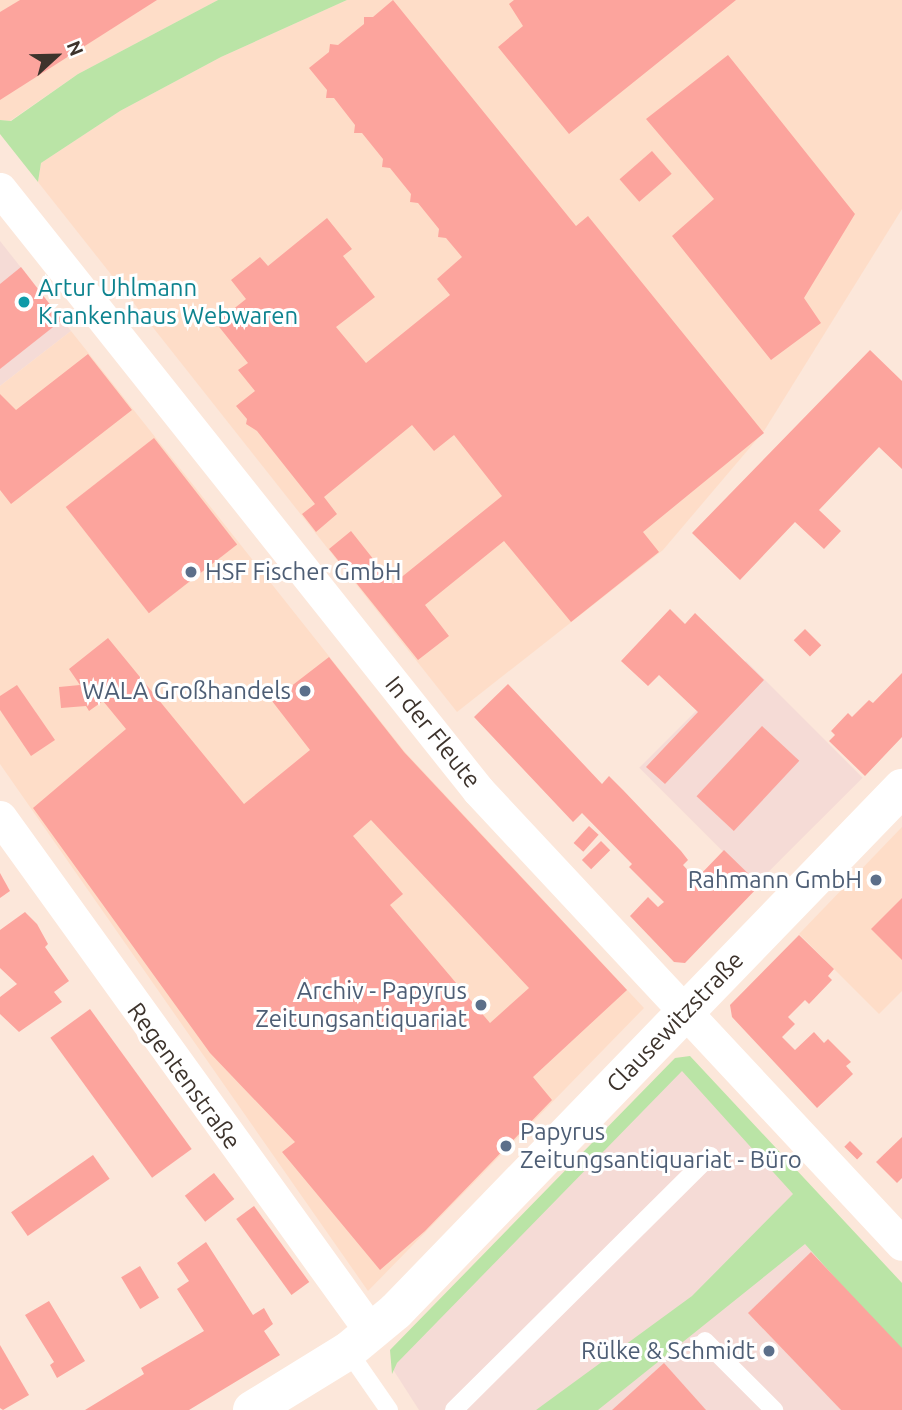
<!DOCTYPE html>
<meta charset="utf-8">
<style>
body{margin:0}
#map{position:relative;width:902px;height:1410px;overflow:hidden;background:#fce7da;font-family:Ubuntu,sans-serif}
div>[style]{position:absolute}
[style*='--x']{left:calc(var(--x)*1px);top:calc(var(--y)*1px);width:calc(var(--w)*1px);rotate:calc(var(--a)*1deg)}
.commercial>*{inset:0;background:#f5dbd6;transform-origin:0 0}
.built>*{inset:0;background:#feddc8}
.green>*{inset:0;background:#bae4a6}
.building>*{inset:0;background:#fca49d;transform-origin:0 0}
.lane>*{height:18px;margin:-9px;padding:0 9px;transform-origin:9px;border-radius:9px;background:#fff}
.street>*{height:33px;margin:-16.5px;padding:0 16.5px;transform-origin:16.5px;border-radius:16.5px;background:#fff}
.secondary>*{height:38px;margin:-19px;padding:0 19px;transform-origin:19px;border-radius:19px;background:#fff}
.dots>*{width:19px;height:19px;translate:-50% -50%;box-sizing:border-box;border:4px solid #fff;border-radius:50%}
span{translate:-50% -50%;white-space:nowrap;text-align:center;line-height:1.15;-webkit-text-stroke:6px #fff;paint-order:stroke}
.culture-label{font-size:24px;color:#0d838f}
.left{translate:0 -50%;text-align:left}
.service-label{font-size:24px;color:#4e5e75}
.right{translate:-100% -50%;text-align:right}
.street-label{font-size:24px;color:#3d332c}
.north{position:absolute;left:21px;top:21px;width:70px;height:70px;-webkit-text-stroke:5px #fff;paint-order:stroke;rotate:68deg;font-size:19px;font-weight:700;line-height:28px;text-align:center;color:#3d332c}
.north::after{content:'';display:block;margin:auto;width:24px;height:32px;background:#3d332c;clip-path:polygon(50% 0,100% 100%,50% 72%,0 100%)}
</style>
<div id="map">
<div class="commercial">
<i style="clip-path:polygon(0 241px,71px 331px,0 386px)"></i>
<i style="left:746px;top:661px;width:165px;height:151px;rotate:45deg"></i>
<i style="clip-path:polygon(686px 1059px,902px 1292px,902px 1410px,419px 1410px,394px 1371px,394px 1360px)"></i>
</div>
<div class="built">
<i style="clip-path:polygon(0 0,218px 0,78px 74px,10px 121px,0 120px)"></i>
<i style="clip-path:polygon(347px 0,902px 0,902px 209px,764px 431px,663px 550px,457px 712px,38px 182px,41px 163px,120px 111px,221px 57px)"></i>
<i style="clip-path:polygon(71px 331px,405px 752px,644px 1008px,368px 1291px,0 764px,0 386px)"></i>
<i style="clip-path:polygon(902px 827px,902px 991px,879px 1014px,799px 934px)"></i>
</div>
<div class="green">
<i style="clip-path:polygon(218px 0,347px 0,221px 57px,120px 111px,41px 163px,38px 182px,0 134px,0 120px,11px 121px,78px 74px)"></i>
<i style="clip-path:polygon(690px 1056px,902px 1283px,902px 1353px,805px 1244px,598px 1410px,536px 1410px,692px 1296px,793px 1194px,682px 1071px,397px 1363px,392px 1374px,390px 1350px,675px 1058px)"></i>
</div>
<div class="building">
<i style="clip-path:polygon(20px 0,157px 0,0 100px,0 12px)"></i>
<i style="clip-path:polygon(393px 0,576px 226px,588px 216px,764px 433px,643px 532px,659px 552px,571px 622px,504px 541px,425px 605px,449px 636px,418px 660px,329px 549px,351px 531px,393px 584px,502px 496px,454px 435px,434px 451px,412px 425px,324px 497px,337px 514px,316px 532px,302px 514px,315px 504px,257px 431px,246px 424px,247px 419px,236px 406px,255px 391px,238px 370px,248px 363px,216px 323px,246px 299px,231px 280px,260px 257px,268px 266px,327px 218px,352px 249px,343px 256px,375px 297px,336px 327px,366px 363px,450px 295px,437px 279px,462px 257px,446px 238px,438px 237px,439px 229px,418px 203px,410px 202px,411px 194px,390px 168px,382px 167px,383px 159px,362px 133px,354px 133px,355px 125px,334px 98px,326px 98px,327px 90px,309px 68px,329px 52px,330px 44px,338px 45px,364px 24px,364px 17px,373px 17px)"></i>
<i style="clip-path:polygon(514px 0,736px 0,569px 134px,498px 47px,523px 26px,509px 4px)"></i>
<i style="clip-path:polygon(728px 55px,855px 214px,804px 298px,821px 323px,771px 360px,672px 236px,714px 199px,646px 119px)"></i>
<i style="left:652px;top:151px;width:30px;height:43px;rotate:49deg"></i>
<i style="clip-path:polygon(21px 267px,62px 320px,0 369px,0 284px)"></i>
<i style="clip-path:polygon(870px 350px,902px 381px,902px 469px,879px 447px,819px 510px,841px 531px,824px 549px,795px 522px,740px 580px,692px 533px)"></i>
<i style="clip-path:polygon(88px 354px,132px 410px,11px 504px,0 490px,0 394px,16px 410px)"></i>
<i style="left:154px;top:438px;width:135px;height:112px;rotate:52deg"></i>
<i style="clip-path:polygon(670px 609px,685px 624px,695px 613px,764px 680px,665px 784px,646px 767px,698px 712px,659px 675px,648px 686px,621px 661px)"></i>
<i style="left:805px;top:629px;width:23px;height:16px;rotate:45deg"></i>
<i style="clip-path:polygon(evenodd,108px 638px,244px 804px,310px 750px,272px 701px,329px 657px,404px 752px,627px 990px,533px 1077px,552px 1100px,425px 1231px,380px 1270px,282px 1152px,295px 1142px,210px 1053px,33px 808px,126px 729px,103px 701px,89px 711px,86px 706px,61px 708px,59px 687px,80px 685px,69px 669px,108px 638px,371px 820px,529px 988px,490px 1023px,390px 905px,403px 894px,353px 836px,371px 820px)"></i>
<i style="clip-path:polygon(902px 673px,902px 737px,865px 776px,829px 741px,835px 735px,831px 731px,848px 713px,852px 717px,869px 700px,873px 703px)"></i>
<i style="clip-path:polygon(508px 684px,602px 784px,609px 776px,623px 790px,681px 851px,688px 860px,683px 865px,692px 875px,698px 877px,724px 850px,760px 885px,685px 963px,674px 962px,630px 916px,648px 897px,658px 907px,664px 902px,629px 867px,632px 864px,582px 813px,573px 822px,474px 717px)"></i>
<i style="clip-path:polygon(17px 685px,55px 740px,31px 756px,0 710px,0 696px)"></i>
<i style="left:762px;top:726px;width:51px;height:96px;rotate:43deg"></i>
<i style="left:589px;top:826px;width:13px;height:23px;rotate:42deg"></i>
<i style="left:601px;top:841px;width:13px;height:27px;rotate:45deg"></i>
<i style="clip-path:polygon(0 873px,10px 891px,0 898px)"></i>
<i style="clip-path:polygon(902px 898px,902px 960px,871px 929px)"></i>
<i style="clip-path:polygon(25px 912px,37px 924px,48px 944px,45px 947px,69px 981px,54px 992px,62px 1002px,19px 1032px,0 1014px,0 997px,17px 984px,0 968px,0 930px)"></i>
<i style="clip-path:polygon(799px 935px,834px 969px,828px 976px,832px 980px,809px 1004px,805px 1000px,788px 1017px,795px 1024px,782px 1037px,795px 1050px,814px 1032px,824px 1043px,828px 1039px,851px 1062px,846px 1066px,853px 1074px,817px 1108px,732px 1017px,730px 1005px)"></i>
<i style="left:90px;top:1009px;width:173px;height:49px;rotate:54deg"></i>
<i style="clip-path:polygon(902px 1137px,902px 1178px,897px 1183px,876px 1162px)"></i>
<i style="left:850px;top:1141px;width:18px;height:8px;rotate:45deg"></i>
<i style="left:93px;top:1155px;width:29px;height:100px;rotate:55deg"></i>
<i style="left:214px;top:1173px;width:33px;height:37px;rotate:52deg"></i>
<i style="left:254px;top:1206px;width:94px;height:22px;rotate:54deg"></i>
<i style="clip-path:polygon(206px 1242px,253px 1315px,264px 1308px,273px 1324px,264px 1331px,280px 1355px,189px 1410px,85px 1410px,144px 1374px,141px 1368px,204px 1331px,177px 1289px,189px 1281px,177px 1263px)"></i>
<i style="clip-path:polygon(811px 1252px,902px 1348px,902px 1410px,841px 1410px,748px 1313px)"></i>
<i style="left:140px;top:1266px;width:37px;height:22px;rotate:59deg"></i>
<i style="clip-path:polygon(49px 1301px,85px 1361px,57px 1378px,50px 1365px,54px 1362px,25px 1315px)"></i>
<i style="clip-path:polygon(0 1345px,29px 1395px,3px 1410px,0 1408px)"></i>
<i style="clip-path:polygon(664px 1363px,706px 1410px,612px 1410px)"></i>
</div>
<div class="lane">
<i style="--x:705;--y:1341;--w:98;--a:45"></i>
<i style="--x:348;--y:1351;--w:72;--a:55.2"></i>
<i style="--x:454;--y:1410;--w:361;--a:-44.8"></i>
</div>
<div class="street">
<i style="--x:0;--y:189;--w:768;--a:51.5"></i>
<i style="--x:478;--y:790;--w:621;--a:46.96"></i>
<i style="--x:0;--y:817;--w:636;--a:54.21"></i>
</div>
<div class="secondary">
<i style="--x:252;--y:1410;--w:113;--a:-31.6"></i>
<i style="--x:348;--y:1351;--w:62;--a:-39.8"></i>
<i style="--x:396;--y:1311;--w:728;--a:-45.95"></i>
</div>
<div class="dots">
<i style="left:24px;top:302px;background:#0f9aa8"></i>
<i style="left:191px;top:572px;background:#5c6f8a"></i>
<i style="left:305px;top:691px;background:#5c6f8a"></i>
<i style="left:876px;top:880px;background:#5c6f8a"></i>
<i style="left:481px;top:1005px;background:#5c6f8a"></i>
<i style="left:506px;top:1146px;background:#5c6f8a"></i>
<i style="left:769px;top:1351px;background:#5c6f8a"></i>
</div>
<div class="culture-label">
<span class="left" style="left:38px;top:302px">Artur Uhlmann<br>Krankenhaus Webwaren</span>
</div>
<div class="service-label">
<span class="left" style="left:205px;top:572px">HSF Fischer GmbH</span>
<span class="right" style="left:291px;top:691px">WALA Großhandels</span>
<span class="right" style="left:862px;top:880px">Rahmann GmbH</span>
<span class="right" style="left:467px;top:1005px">Archiv - Papyrus<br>Zeitungsantiquariat</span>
<span class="left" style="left:520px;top:1146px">Papyrus<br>Zeitungsantiquariat - Büro</span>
<span class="right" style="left:755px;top:1351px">Rülke &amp; Schmidt</span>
</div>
<div class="street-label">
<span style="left:433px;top:732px;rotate:51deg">In der Fleute</span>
<span style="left:675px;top:1022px;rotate:-46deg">Clausewitzstraße</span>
<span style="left:184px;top:1076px;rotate:54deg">Regentenstraße</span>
</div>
<div class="north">N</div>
</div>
